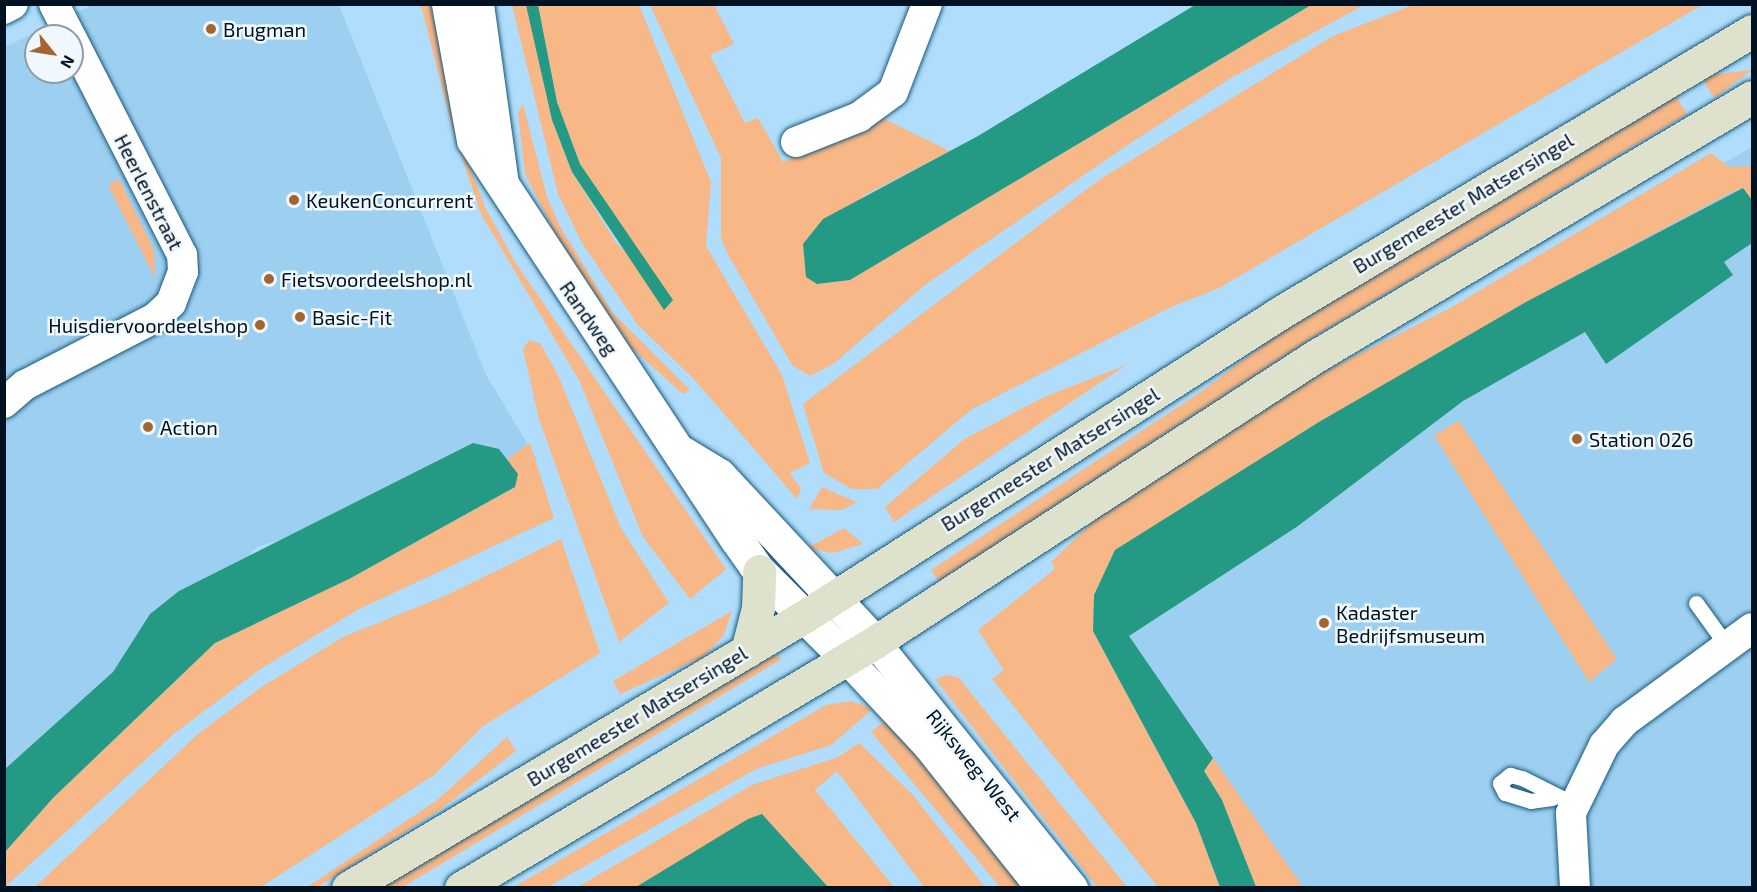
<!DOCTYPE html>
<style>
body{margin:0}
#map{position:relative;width:1757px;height:892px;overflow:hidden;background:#afddfb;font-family:"Exo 2",sans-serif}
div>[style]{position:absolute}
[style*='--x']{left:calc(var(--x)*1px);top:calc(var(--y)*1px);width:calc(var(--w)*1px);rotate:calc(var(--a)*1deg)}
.built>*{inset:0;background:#9dcff0}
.green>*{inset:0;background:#f7b786}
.water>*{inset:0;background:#249984}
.roads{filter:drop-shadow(0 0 2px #18597c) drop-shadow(0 0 2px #18597c)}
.service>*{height:15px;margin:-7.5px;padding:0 7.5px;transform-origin:7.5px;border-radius:7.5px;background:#fff}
.minor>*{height:30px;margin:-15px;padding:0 15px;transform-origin:15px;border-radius:15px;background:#fff}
.tertiary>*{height:33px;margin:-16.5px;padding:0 16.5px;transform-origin:16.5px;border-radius:16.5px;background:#fff}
.secondary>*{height:33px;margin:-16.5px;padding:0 16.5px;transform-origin:16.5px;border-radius:16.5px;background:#dee2cd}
.dots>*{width:16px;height:16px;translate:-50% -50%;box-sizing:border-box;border:3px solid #f0f8fd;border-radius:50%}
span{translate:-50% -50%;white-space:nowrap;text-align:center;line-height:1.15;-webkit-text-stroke:5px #f0f8fd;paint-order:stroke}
.poi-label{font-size:20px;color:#001221}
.left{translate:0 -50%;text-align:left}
.right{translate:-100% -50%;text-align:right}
.street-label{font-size:20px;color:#001221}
.frame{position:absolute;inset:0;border:6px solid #001221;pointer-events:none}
.north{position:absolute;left:24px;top:24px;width:60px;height:60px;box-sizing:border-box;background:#f0f8fd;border:2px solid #909ca5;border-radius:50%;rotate:120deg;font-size:16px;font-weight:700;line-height:24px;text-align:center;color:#001221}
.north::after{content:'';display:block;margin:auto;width:21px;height:27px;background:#a5652f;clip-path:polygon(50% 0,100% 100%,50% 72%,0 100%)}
</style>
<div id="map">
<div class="built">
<i style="clip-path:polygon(evenodd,92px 5px,339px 5px,486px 375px,537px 460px,257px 547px,5px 789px,5px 47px,92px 5px,36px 36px,72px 36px,72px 72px,36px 72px,36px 36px)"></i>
<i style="clip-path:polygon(1752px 147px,1752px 887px,1168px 887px,1067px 691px,1080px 537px)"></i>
</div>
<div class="green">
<i style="clip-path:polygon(421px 5px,435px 5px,463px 148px,485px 207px,515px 262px,726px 569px,690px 599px,643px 537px,580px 382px,481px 214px,453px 131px)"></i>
<i style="clip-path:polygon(512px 5px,527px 5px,552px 120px,572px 172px,617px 244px,657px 280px,580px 164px,557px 102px,538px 5px,639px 5px,711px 182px,706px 246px,782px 375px,810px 463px,790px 473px,801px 489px,797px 499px,694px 379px,638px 325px,582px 243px,558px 194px)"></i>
<i style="clip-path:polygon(650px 5px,714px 5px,734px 44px,710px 55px,745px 123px,758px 118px,783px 162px,880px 117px,950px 151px,863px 196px,817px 284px,850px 280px,1311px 5px,1364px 5px,1231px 78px,1123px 148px,925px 285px,833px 364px,810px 376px,792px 365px,727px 253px,721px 237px,721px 158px)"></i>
<i style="clip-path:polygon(1413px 5px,1702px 5px,1219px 288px,1169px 308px,972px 409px,877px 489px,852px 489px,824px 473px,803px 404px,1099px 180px,1333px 36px)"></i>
<i style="clip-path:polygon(1752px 70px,1714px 98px,1702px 78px,1718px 74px)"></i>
<i style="clip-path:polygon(1675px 94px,1687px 114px,1317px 335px,939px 581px,931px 570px,1199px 393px,1279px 333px)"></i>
<i style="clip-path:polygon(523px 104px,547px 197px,561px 228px,613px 313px,690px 390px,683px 394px,628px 345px,561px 245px,525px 174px,518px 112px)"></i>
<i style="clip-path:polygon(1711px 153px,1729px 167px,1752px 166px,1752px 200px,1743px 188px,1734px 191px,1526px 302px,1319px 422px,1115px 550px,1094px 595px,1093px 631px,1196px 823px,1220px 887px,1158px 887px,992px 679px,1004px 670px,978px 630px,1055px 569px,1051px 562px,1101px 514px,1298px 385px,1452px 307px)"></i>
<i style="clip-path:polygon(119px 179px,154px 250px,155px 278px,108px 185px)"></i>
<i style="clip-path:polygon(529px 340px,540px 343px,557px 373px,621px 528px,669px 603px,619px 642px,539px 419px,523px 349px)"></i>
<i style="clip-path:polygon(1126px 365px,894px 522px,885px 507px,963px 440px,1044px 397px)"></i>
<i style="clip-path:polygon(1459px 421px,1617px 659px,1589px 682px,1434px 435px)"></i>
<i style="clip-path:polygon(530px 443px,554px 518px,357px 610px,259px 670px,176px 732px,5px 887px,4px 852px,53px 798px,215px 643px,349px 579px,515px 487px,506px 460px)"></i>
<i style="clip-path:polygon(822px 487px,856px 502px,857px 502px,842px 510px,809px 509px)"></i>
<i style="clip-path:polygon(844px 528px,863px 544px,832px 553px,807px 548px)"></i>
<i style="clip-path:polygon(561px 539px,600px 653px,483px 726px,434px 775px,261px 887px,35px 887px,199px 733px,260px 688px,343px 637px,445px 596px)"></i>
<i style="clip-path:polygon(732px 611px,724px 635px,703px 657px,620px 694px,613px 681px)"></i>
<i style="clip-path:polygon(772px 656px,779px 654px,780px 660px,403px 887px,376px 888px)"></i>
<i style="clip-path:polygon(948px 675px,959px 678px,1127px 887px,1097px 887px,935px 679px)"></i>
<i style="clip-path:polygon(851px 701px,873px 709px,831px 745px,756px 769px,548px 887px,512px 888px,826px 705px)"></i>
<i style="clip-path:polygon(890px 716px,1023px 887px,1000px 887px,871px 732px)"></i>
<i style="clip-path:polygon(507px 737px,516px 751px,441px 809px,318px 887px,307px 887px,436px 801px)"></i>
<i style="clip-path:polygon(859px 743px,913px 795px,985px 887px,924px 887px,837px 771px,815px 790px,894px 887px,828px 887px,762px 814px,636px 887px,576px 888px,752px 785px,838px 757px)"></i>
<i style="clip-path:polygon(1213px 758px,1303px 887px,1256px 887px,1222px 800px,1204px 771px)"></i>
</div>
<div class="water">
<i style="clip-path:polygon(526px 5px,538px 5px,557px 102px,580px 164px,673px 300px,664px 310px,572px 172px,552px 120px)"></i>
<i style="clip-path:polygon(1195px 5px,1311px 5px,850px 280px,817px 284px,806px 277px,803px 244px,823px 219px,978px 136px)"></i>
<i style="clip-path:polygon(1743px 188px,1752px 200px,1752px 243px,1724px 262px,1733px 275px,1606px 364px,1585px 332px,1463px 401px,1298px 526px,1129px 636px,1213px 758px,1204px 771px,1222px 800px,1256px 887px,1220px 887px,1196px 823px,1093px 631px,1094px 595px,1115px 550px,1319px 422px,1526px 302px)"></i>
<i style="clip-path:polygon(473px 443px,499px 449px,518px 474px,515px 487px,349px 579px,215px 643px,53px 798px,5px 852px,5px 769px,113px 672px,150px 614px,179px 591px)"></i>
<i style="clip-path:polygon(762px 814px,828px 887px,636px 887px,748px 819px)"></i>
</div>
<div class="roads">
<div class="service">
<i style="--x:1696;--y:603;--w:53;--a:54.2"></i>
<i style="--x:1552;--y:798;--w:21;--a:172"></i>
<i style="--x:1531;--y:801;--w:27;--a:-163"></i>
<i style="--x:1505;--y:793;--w:11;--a:-117"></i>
<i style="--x:1500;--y:783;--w:13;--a:-39"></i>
<i style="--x:1510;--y:775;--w:12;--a:14"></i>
<i style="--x:1522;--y:778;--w:58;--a:26.6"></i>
</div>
<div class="minor">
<i style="--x:54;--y:4;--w:36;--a:63"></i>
<i style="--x:4;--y:9;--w:10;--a:-29"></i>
<i style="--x:796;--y:142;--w:68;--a:-21.6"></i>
<i style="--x:859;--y:117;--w:42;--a:-36.3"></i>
<i style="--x:893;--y:92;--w:94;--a:-68.9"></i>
<i style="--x:4;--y:403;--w:28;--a:-41"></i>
<i style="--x:25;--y:385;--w:146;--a:-27.3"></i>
<i style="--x:155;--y:318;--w:22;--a:-43"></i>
<i style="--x:171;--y:303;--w:33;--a:-69"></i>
<i style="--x:183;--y:272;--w:17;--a:-93"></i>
<i style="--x:182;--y:255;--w:242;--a:-117"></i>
<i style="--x:875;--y:642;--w:316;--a:51.2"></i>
<i style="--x:847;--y:659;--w:119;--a:47"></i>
<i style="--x:928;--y:746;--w:181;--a:51.5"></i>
<i style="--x:1575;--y:888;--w:75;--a:-93.1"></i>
<i style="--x:1571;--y:813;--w:76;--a:-64.1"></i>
<i style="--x:1604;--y:745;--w:32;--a:-49"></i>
<i style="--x:1625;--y:721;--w:157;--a:-36.2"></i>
</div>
<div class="tertiary">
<i style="--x:448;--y:4;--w:138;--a:79.6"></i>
<i style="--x:473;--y:140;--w:479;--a:56.6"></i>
<i style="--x:737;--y:540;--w:38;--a:55"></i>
<i style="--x:759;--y:571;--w:124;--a:45"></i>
<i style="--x:477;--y:4;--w:176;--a:82.1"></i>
<i style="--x:683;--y:453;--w:42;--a:31.4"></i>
<i style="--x:719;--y:475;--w:229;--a:47"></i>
</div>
<div class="secondary">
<i style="--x:747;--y:651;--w:44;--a:-75.7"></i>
<i style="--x:758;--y:608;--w:37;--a:-88"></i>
<i style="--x:348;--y:888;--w:532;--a:-30.76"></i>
<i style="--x:805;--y:616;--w:567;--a:-32.54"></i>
<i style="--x:1283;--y:311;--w:546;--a:-30.84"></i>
<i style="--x:461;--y:888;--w:482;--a:-30.7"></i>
<i style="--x:875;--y:642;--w:523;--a:-32.99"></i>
<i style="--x:1314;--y:357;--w:509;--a:-30.69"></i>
</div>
</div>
<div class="dots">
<i style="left:211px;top:29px;background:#a5652f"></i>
<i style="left:294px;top:200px;background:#a5652f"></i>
<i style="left:269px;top:279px;background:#a5652f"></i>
<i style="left:300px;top:317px;background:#a5652f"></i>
<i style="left:260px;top:325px;background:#a5652f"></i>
<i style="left:148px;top:427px;background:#a5652f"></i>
<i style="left:1577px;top:439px;background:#a5652f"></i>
<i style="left:1324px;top:623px;background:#a5652f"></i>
</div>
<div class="poi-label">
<span class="left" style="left:223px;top:29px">Brugman</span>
<span class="left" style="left:306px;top:200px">KeukenConcurrent</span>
<span class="left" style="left:281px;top:279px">Fietsvoordeelshop.nl</span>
<span class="left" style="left:312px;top:317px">Basic-Fit</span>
<span class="right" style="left:248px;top:325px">Huisdiervoordeelshop</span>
<span class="left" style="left:160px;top:427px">Action</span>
<span class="left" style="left:1589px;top:439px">Station 026</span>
<span class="left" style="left:1336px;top:624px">Kadaster<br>Bedrijfsmuseum</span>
</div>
<div class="street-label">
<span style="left:149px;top:192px;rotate:63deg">Heerlenstraat</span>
<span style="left:1463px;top:203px;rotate:-31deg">Burgemeester Matsersingel</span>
<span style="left:589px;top:318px;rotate:55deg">Randweg</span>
<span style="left:1050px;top:459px;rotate:-32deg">Burgemeester Matsersingel</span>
<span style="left:637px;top:716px;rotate:-31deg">Burgemeester Matsersingel</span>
<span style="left:974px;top:765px;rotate:51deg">Rijksweg-West</span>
</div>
<div class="frame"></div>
<div class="north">N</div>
</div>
